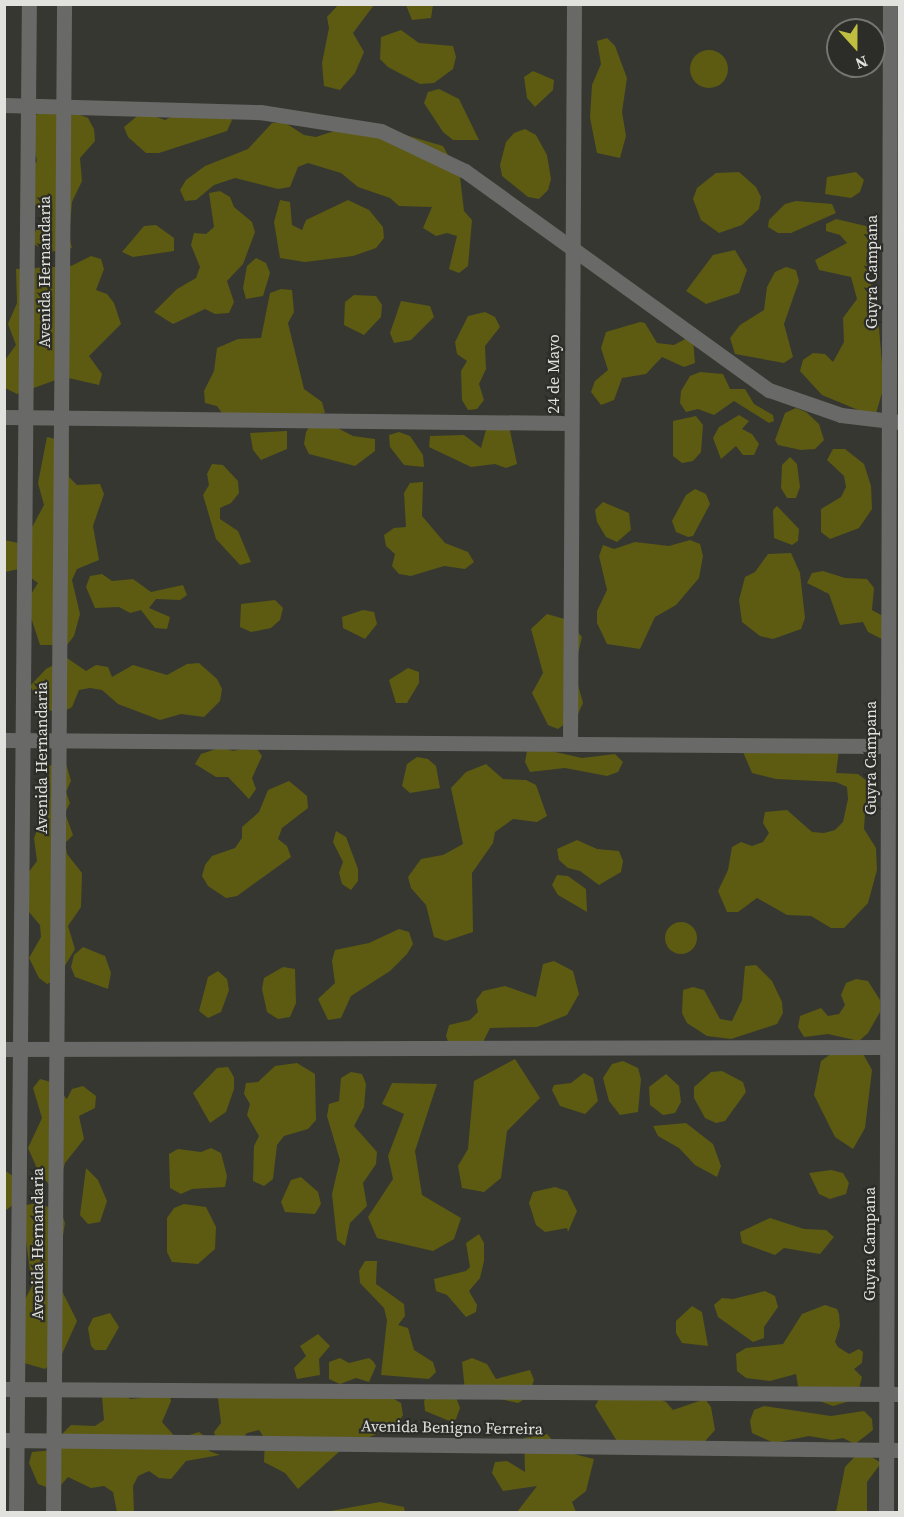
<!DOCTYPE html>
<style>
body{margin:0}
#map{position:relative;width:904px;height:1517px;overflow:hidden;background:#363731;font-family:"Source Serif 4",serif}
div>[style]{position:absolute}
[style*='--x']{left:calc(var(--x)*1px);top:calc(var(--y)*1px);width:calc(var(--w)*1px);rotate:calc(var(--a)*1deg)}
.green>*{inset:0;background:#5c5b11}
.round{border-radius:50%}
.street>*{height:15px;margin:-7.5px;padding:0 7.5px;transform-origin:7.5px;border-radius:7.5px;background:#696967}
span{translate:-50% -50%;white-space:nowrap;text-align:center;line-height:1.15;-webkit-text-stroke:4.5px #2c2c28;paint-order:stroke}
.street-label{font-size:16px;color:#e1e1de}
.frame{position:absolute;inset:0;border:6px solid #e1e1de;pointer-events:none}
.north{position:absolute;left:826px;top:18px;width:60px;height:60px;box-sizing:border-box;background:#2c2c28;border:2px solid #747471;border-radius:50%;rotate:159deg;font-size:16px;font-weight:700;line-height:24px;text-align:center;color:#e1e1de}
.north::after{content:'';display:block;margin:auto;width:21px;height:27px;background:#bfbe41;clip-path:polygon(50% 0,100% 100%,50% 72%,0 100%)}
</style>
<div id="map">
<div class="green">
<i style="clip-path:polygon(338px 5px,374px 5px,353px 33px,364px 52px,355px 73px,340px 90px,324px 86px,322px 63px,329px 28px,327px 17px)"></i>
<i style="clip-path:polygon(406px 5px,433px 5px,431px 18px,412px 20px)"></i>
<i style="clip-path:polygon(401px 30px,419px 43px,453px 46px,456px 57px,453px 69px,434px 83px,420px 84px,388px 67px,380px 59px,381px 37px)"></i>
<i style="clip-path:polygon(607px 38px,615px 46px,627px 78px,622px 112px,626px 136px,620px 158px,597px 153px,590px 118px,592px 85px,601px 64px,597px 41px)"></i>
<i class="round" style="left:690px;top:50px;width:38px;height:38px"></i>
<i style="clip-path:polygon(533px 71px,554px 80px,553px 90px,535px 107px,527px 98px,524px 77px)"></i>
<i style="clip-path:polygon(439px 89px,459px 99px,479px 140px,453px 140px,443px 132px,424px 103px,428px 92px)"></i>
<i style="clip-path:polygon(43px 111px,66px 116px,78px 114px,88px 118px,94px 129px,95px 141px,80px 158px,82px 181px,72px 202px,69px 237px,72px 248px,50px 252px,29px 242px,41px 222px,40px 210px,32px 202px,24px 181px,37px 161px,30px 128px,32px 117px)"></i>
<i style="clip-path:polygon(142px 112px,165px 120px,175px 115px,224px 113px,232px 120px,227px 131px,159px 153px,146px 153px,128px 137px,124px 127px)"></i>
<i style="clip-path:polygon(284px 122px,304px 135px,316px 137px,361px 122px,443px 146px,460px 177px,464px 211px,472px 220px,468px 266px,459px 273px,449px 269px,457px 236px,447px 233px,436px 236px,423px 228px,432px 207px,399px 206px,390px 198px,358px 187px,341px 173px,308px 163px,298px 167px,290px 187px,278px 189px,235px 178px,214px 185px,196px 200px,185px 201px,180px 190px,186px 180px,205px 166px,248px 149px,272px 123px)"></i>
<i style="clip-path:polygon(525px 129px,536px 135px,547px 155px,551px 179px,548px 190px,539px 199px,528px 197px,502px 176px,500px 165px,506px 142px,514px 133px)"></i>
<i style="clip-path:polygon(739px 172px,756px 187px,761px 197px,759px 209px,742px 225px,719px 233px,701px 220px,693px 199px,697px 188px,716px 173px)"></i>
<i style="clip-path:polygon(856px 172px,864px 180px,860px 192px,851px 198px,825px 194px,827px 177px)"></i>
<i style="clip-path:polygon(220px 191px,230px 197px,234px 207px,252px 222px,255px 232px,243px 264px,227px 281px,234px 302px,229px 313px,215px 314px,205px 309px,173px 324px,154px 312px,177px 289px,196px 278px,200px 267px,191px 245px,194px 233px,206px 234px,214px 227px,209px 193px)"></i>
<i style="clip-path:polygon(280px 200px,290px 202px,292px 225px,302px 230px,306px 220px,348px 200px,369px 210px,383px 227px,384px 238px,376px 248px,353px 256px,305px 262px,280px 258px,274px 222px)"></i>
<i style="clip-path:polygon(796px 201px,832px 204px,836px 213px,791px 233px,778px 233px,768px 227px,769px 220px,785px 204px)"></i>
<i style="clip-path:polygon(836px 219px,870px 227px,866px 261px,878px 317px,884px 386px,875px 417px,822px 395px,800px 371px,803px 360px,813px 353px,825px 354px,833px 362px,844px 342px,843px 318px,857px 299px,851px 277px,819px 270px,815px 260px,847px 243px,840px 235px,826px 231px,826px 224px)"></i>
<i style="clip-path:polygon(156px 225px,174px 238px,174px 251px,133px 257px,122px 252px,144px 226px)"></i>
<i style="clip-path:polygon(735px 250px,747px 270px,739px 293px,706px 304px,686px 291px,713px 255px)"></i>
<i style="clip-path:polygon(91px 256px,101px 259px,104px 269px,96px 290px,107px 294px,114px 303px,121px 324px,89px 356px,102px 374px,99px 385px,64px 377px,17px 394px,5px 388px,5px 360px,16px 345px,8px 324px,17px 303px,16px 269px,71px 266px)"></i>
<i style="clip-path:polygon(256px 258px,266px 263px,270px 273px,263px 296px,246px 299px,243px 288px,247px 266px)"></i>
<i style="clip-path:polygon(786px 267px,796px 270px,799px 281px,784px 324px,793px 357px,784px 363px,735px 354px,730px 338px,740px 325px,764px 310px,767px 287px,775px 272px)"></i>
<i style="clip-path:polygon(281px 289px,292px 290px,294px 312px,288px 323px,304px 389px,322px 402px,325px 413px,231px 426px,217px 406px,205px 403px,204px 391px,214px 371px,217px 348px,238px 339px,261px 338px,270px 293px)"></i>
<i style="clip-path:polygon(354px 295px,376px 296px,382px 305px,381px 317px,364px 335px,344px 325px,345px 302px)"></i>
<i style="clip-path:polygon(401px 301px,430px 306px,434px 317px,411px 340px,394px 343px,390px 333px)"></i>
<i style="clip-path:polygon(485px 312px,495px 317px,500px 327px,485px 346px,486px 369px,479px 384px,484px 400px,477px 409px,468px 410px,462px 400px,461px 371px,467px 361px,457px 354px,455px 342px,468px 316px)"></i>
<i style="clip-path:polygon(640px 322px,645px 323px,657px 343px,674px 345px,689px 337px,693px 340px,695px 363px,684px 367px,662px 357px,646px 374px,622px 378px,614px 400px,601px 405px,591px 392px,595px 381px,608px 370px,601px 348px,606px 332px)"></i>
<i style="clip-path:polygon(700px 372px,723px 374px,730px 389px,745px 389px,754px 404px,773px 415px,774px 421px,769px 423px,734px 401px,714px 415px,698px 409px,686px 412px,680px 403px,681px 391px,690px 376px)"></i>
<i style="clip-path:polygon(796px 408px,806px 412px,819px 424px,824px 440px,815px 449px,801px 450px,778px 445px,775px 440px,785px 413px)"></i>
<i style="clip-path:polygon(739px 415px,749px 421px,742px 429px,752px 434px,759px 444px,754px 455px,743px 455px,736px 446px,721px 459px,713px 438px,719px 427px)"></i>
<i style="clip-path:polygon(696px 416px,703px 425px,701px 452px,693px 461px,682px 463px,673px 456px,673px 421px)"></i>
<i style="clip-path:polygon(322px 420px,353px 436px,375px 439px,375px 451px,355px 466px,309px 454px,304px 444px,306px 432px,312px 423px)"></i>
<i style="clip-path:polygon(508px 421px,517px 464px,506px 468px,495px 464px,471px 467px,429px 447px,430px 436px,464px 435px,481px 448px,487px 426px)"></i>
<i style="clip-path:polygon(287px 431px,287px 449px,261px 460px,253px 450px,250px 433px)"></i>
<i style="clip-path:polygon(399px 432px,410px 436px,423px 455px,424px 467px,404px 465px,390px 447px,389px 435px)"></i>
<i style="clip-path:polygon(47px 437px,69px 442px,69px 477px,77px 485px,100px 484px,104px 494px,93px 526px,99px 560px,77px 569px,72px 580px,80px 614px,74px 636px,67px 645px,40px 645px,26px 602px,38px 583px,19px 569px,5px 572px,4px 540px,23px 544px,44px 505px,38px 483px)"></i>
<i style="clip-path:polygon(833px 449px,845px 449px,864px 464px,871px 486px,872px 509px,859px 528px,830px 539px,821px 532px,821px 509px,841px 497px,846px 487px,844px 476px,827px 460px)"></i>
<i style="clip-path:polygon(790px 457px,797px 464px,800px 487px,796px 498px,787px 498px,781px 488px,782px 465px)"></i>
<i style="clip-path:polygon(212px 464px,223px 465px,238px 481px,239px 493px,231px 503px,220px 508px,220px 519px,238px 531px,251px 562px,240px 565px,216px 539px,203px 495px,209px 485px,207px 474px)"></i>
<i style="clip-path:polygon(423px 482px,422px 516px,445px 543px,468px 552px,474px 562px,465px 569px,444px 566px,411px 576px,399px 574px,392px 566px,395px 554px,386px 546px,384px 535px,394px 528px,406px 527px,404px 493px,410px 483px)"></i>
<i style="clip-path:polygon(695px 489px,706px 494px,710px 504px,693px 536px,688px 537px,676px 532px,672px 521px,686px 495px)"></i>
<i style="clip-path:polygon(603px 502px,629px 513px,631px 530px,617px 542px,606px 537px,597px 522px,595px 510px)"></i>
<i style="clip-path:polygon(777px 506px,799px 529px,798px 541px,792px 545px,774px 538px,773px 510px)"></i>
<i style="clip-path:polygon(690px 540px,700px 544px,703px 556px,699px 578px,676px 605px,655px 617px,640px 649px,607px 644px,597px 623px,597px 611px,607px 590px,599px 556px,603px 545px,614px 549px,635px 542px,669px 546px)"></i>
<i style="clip-path:polygon(791px 553px,800px 573px,805px 618px,801px 629px,773px 639px,760px 636px,742px 622px,739px 600px,745px 577px,755px 572px,768px 554px)"></i>
<i style="clip-path:polygon(823px 571px,845px 578px,867px 579px,874px 588px,872px 610px,892px 621px,884px 640px,868px 632px,863px 622px,840px 625px,829px 594px,807px 583px,812px 573px)"></i>
<i style="clip-path:polygon(102px 574px,112px 581px,133px 579px,151px 592px,183px 585px,187px 595px,180px 600px,156px 599px,149px 608px,170px 617px,167px 629px,155px 628px,141px 610px,130px 613px,119px 607px,95px 608px,86px 587px,90px 576px)"></i>
<i style="clip-path:polygon(275px 600px,283px 608px,280px 620px,271px 628px,251px 632px,240px 627px,241px 604px)"></i>
<i style="clip-path:polygon(363px 610px,374px 612px,377px 624px,365px 639px,343px 628px,342px 617px)"></i>
<i style="clip-path:polygon(547px 614px,568px 620px,582px 637px,574px 671px,583px 703px,578px 714px,558px 729px,548px 725px,532px 693px,543px 673px,531px 629px)"></i>
<i style="clip-path:polygon(67px 658px,86px 671px,96px 665px,108px 667px,112px 677px,133px 665px,167px 675px,187px 664px,199px 663px,217px 679px,222px 689px,220px 701px,204px 717px,181px 714px,160px 720px,118px 704px,102px 690px,90px 688px,79px 690px,72px 707px,63px 712px,51px 711px,42px 706px,30px 686px,46px 669px)"></i>
<i style="clip-path:polygon(408px 668px,419px 672px,419px 683px,407px 703px,396px 703px,389px 680px)"></i>
<i style="clip-path:polygon(255px 746px,262px 756px,252px 778px,256px 789px,249px 799px,228px 777px,216px 777px,195px 764px,201px 754px,222px 747px,233px 751px)"></i>
<i style="clip-path:polygon(537px 748px,582px 758px,615px 754px,623px 762px,618px 772px,607px 776px,565px 768px,530px 772px,525px 762px,527px 751px)"></i>
<i style="clip-path:polygon(839px 750px,836px 773px,858px 774px,867px 781px,864px 829px,876px 848px,877px 870px,868px 903px,844px 928px,831px 928px,811px 916px,787px 915px,757px 898px,738px 912px,727px 912px,718px 891px,728px 870px,732px 847px,741px 842px,752px 846px,763px 842px,769px 833px,763px 823px,765px 812px,787px 810px,812px 832px,824px 833px,835px 830px,843px 822px,848px 799px,847px 787px,836px 782px,776px 779px,752px 773px,743px 752px)"></i>
<i style="clip-path:polygon(417px 757px,428px 759px,436px 766px,440px 788px,410px 793px,402px 786px,407px 764px)"></i>
<i style="clip-path:polygon(65px 760px,71px 781px,66px 792px,70px 803px,65px 813px,73px 835px,65px 843px,67px 854px,82px 873px,81px 907px,68px 926px,75px 949px,57px 979px,47px 984px,39px 978px,29px 958px,41px 937px,40px 925px,18px 899px,16px 889px,37px 861px,34px 838px,50px 797px,49px 766px)"></i>
<i style="clip-path:polygon(486px 764px,503px 779px,526px 780px,536px 785px,547px 816px,537px 822px,513px 819px,495px 832px,493px 843px,472px 873px,473px 932px,446px 941px,434px 937px,426px 905px,411px 888px,408px 877px,421px 859px,443px 855px,463px 844px,451px 788px,466px 772px)"></i>
<i style="clip-path:polygon(289px 781px,307px 796px,308px 808px,282px 828px,278px 839px,287px 846px,291px 857px,237px 896px,226px 898px,208px 886px,202px 876px,205px 865px,212px 856px,235px 848px,242px 838px,242px 827px,259px 812px,268px 790px)"></i>
<i style="clip-path:polygon(336px 831px,346px 837px,358px 869px,358px 881px,351px 890px,342px 884px,339px 873px,343px 862px,333px 842px)"></i>
<i style="clip-path:polygon(577px 840px,597px 849px,619px 851px,623px 861px,621px 872px,599px 885px,580px 871px,568px 868px,559px 860px,557px 849px)"></i>
<i style="clip-path:polygon(557px 875px,568px 876px,586px 889px,587px 912px,558px 895px,552px 885px)"></i>
<i class="round" style="left:665px;top:922px;width:32px;height:32px"></i>
<i style="clip-path:polygon(399px 929px,409px 932px,413px 944px,407px 954px,390px 971px,351px 996px,341px 1018px,328px 1020px,318px 999px,335px 983px,332px 961px,335px 950px,369px 943px)"></i>
<i style="clip-path:polygon(83px 947px,105px 956px,111px 973px,108px 989px,75px 977px,71px 967px,74px 955px)"></i>
<i style="clip-path:polygon(554px 961px,573px 971px,579px 994px,567px 1015px,537px 1027px,490px 1028px,480px 1048px,470px 1056px,458px 1055px,450px 1047px,446px 1036px,449px 1025px,470px 1020px,478px 1012px,476px 1000px,483px 991px,505px 986px,536px 997px,543px 964px)"></i>
<i style="clip-path:polygon(756px 965px,772px 981px,782px 1002px,783px 1013px,777px 1024px,731px 1039px,707px 1036px,687px 1023px,682px 1013px,683px 990px,693px 987px,704px 990px,720px 1019px,732px 1021px,742px 1000px,745px 966px)"></i>
<i style="clip-path:polygon(283px 967px,295px 969px,296px 1003px,290px 1017px,278px 1019px,267px 1012px,262px 989px,264px 978px)"></i>
<i style="clip-path:polygon(218px 971px,227px 979px,229px 990px,221px 1012px,208px 1018px,199px 1011px,208px 977px)"></i>
<i style="clip-path:polygon(856px 979px,868px 981px,880px 1000px,880px 1012px,868px 1033px,859px 1041px,828px 1034px,804px 1037px,798px 1027px,800px 1016px,821px 1008px,828px 1016px,839px 1014px,845px 1005px,841px 995px,846px 983px)"></i>
<i style="clip-path:polygon(839px 1048px,861px 1050px,872px 1070px,865px 1128px,853px 1149px,835px 1137px,814px 1095px,821px 1061px)"></i>
<i style="clip-path:polygon(515px 1059px,540px 1098px,507px 1131px,501px 1178px,484px 1192px,462px 1188px,458px 1166px,468px 1149px,474px 1081px)"></i>
<i style="clip-path:polygon(623px 1061px,638px 1068px,641px 1079px,638px 1112px,620px 1115px,609px 1101px,603px 1078px,612px 1064px)"></i>
<i style="clip-path:polygon(297px 1063px,315px 1074px,316px 1120px,308px 1129px,284px 1136px,277px 1145px,273px 1179px,264px 1186px,253px 1181px,254px 1146px,259px 1136px,247px 1115px,250px 1104px,244px 1094px,246px 1083px,258px 1082px,275px 1066px)"></i>
<i style="clip-path:polygon(228px 1067px,234px 1077px,234px 1089px,226px 1112px,210px 1123px,193px 1093px,217px 1068px)"></i>
<i style="clip-path:polygon(722px 1071px,743px 1082px,746px 1092px,725px 1121px,716px 1123px,705px 1118px,694px 1098px,694px 1087px,711px 1072px)"></i>
<i style="clip-path:polygon(351px 1072px,362px 1074px,366px 1084px,364px 1107px,354px 1126px,377px 1152px,376px 1164px,363px 1183px,367px 1206px,350px 1223px,345px 1246px,337px 1240px,332px 1194px,340px 1160px,327px 1116px,329px 1104px,339px 1101px,341px 1078px)"></i>
<i style="clip-path:polygon(584px 1073px,593px 1078px,598px 1101px,585px 1114px,560px 1106px,552px 1090px,554px 1085px,571px 1083px)"></i>
<i style="clip-path:polygon(666px 1074px,679px 1086px,681px 1102px,675px 1113px,663px 1115px,650px 1105px,649px 1087px)"></i>
<i style="clip-path:polygon(40px 1079px,51px 1082px,67px 1099px,72px 1089px,83px 1086px,96px 1096px,95px 1108px,79px 1116px,84px 1139px,65px 1163px,57px 1192px,40px 1175px,28px 1148px,42px 1118px,33px 1088px)"></i>
<i style="clip-path:polygon(392px 1083px,437px 1084px,415px 1151px,422px 1195px,461px 1218px,454px 1239px,433px 1251px,377px 1238px,368px 1217px,393px 1179px,388px 1156px,404px 1114px,382px 1104px)"></i>
<i style="clip-path:polygon(686px 1123px,713px 1144px,721px 1166px,717px 1177px,695px 1165px,679px 1148px,658px 1136px,653px 1126px)"></i>
<i style="clip-path:polygon(211px 1148px,221px 1153px,227px 1176px,225px 1187px,192px 1189px,181px 1194px,170px 1188px,169px 1154px,178px 1149px,201px 1152px)"></i>
<i style="clip-path:polygon(86px 1168px,98px 1180px,107px 1201px,100px 1222px,88px 1224px,80px 1215px)"></i>
<i style="clip-path:polygon(4px 1170px,23px 1183px,20px 1199px,5px 1211px)"></i>
<i style="clip-path:polygon(831px 1170px,843px 1173px,849px 1183px,846px 1194px,830px 1199px,819px 1194px,809px 1173px)"></i>
<i style="clip-path:polygon(301px 1177px,318px 1192px,321px 1204px,315px 1214px,285px 1212px,281px 1202px,291px 1180px)"></i>
<i style="clip-path:polygon(555px 1187px,567px 1191px,577px 1211px,568px 1232px,567px 1228px,545px 1232px,536px 1225px,529px 1203px,533px 1192px)"></i>
<i style="clip-path:polygon(38px 1203px,61px 1212px,65px 1223px,58px 1268px,62px 1291px,77px 1321px,62px 1354px,45px 1369px,24px 1363px,21px 1307px,32px 1286px,23px 1217px,26px 1205px)"></i>
<i style="clip-path:polygon(184px 1204px,206px 1207px,216px 1227px,215px 1249px,198px 1264px,172px 1262px,167px 1252px,167px 1218px,174px 1208px)"></i>
<i style="clip-path:polygon(770px 1218px,804px 1229px,826px 1230px,834px 1237px,820px 1254px,784px 1248px,775px 1255px,742px 1243px,740px 1232px)"></i>
<i style="clip-path:polygon(479px 1234px,484px 1243px,484px 1261px,480px 1278px,469px 1291px,477px 1305px,476px 1312px,466px 1317px,447px 1295px,436px 1291px,434px 1279px,466px 1271px,470px 1267px,466px 1243px)"></i>
<i style="clip-path:polygon(365px 1261px,377px 1261px,376px 1284px,404px 1304px,405px 1316px,398px 1325px,408px 1328px,414px 1350px,433px 1362px,436px 1372px,429px 1379px,381px 1375px,387px 1320px,384px 1308px,360px 1283px,359px 1271px)"></i>
<i style="clip-path:polygon(765px 1291px,775px 1296px,778px 1307px,764px 1327px,764px 1338px,753px 1342px,718px 1317px,714px 1305px,722px 1298px,733px 1299px)"></i>
<i style="clip-path:polygon(825px 1305px,837px 1309px,839px 1314px,840px 1326px,835px 1342px,838px 1347px,849px 1354px,859px 1349px,863px 1352px,862px 1363px,854px 1369px,862px 1377px,858px 1393px,850px 1401px,833px 1406px,811px 1398px,798px 1386px,796px 1374px,770px 1381px,746px 1378px,737px 1371px,736px 1354px,746px 1348px,783px 1344px,802px 1314px)"></i>
<i style="clip-path:polygon(692px 1306px,702px 1312px,708px 1346px,682px 1343px,676px 1333px,676px 1321px)"></i>
<i style="clip-path:polygon(110px 1313px,119px 1327px,106px 1350px,95px 1350px,91px 1346px,88px 1328px,93px 1318px)"></i>
<i style="clip-path:polygon(318px 1334px,330px 1346px,319px 1359px,320px 1375px,297px 1379px,294px 1368px,306px 1356px,300px 1346px)"></i>
<i style="clip-path:polygon(340px 1358px,349px 1363px,369px 1358px,373px 1361px,376px 1366px,369px 1382px,356px 1378px,340px 1384px,329px 1379px,329px 1362px)"></i>
<i style="clip-path:polygon(472px 1358px,487px 1364px,496px 1379px,530px 1370px,534px 1380px,528px 1397px,518px 1403px,465px 1391px,462px 1362px)"></i>
<i style="clip-path:polygon(158px 1383px,169px 1390px,171px 1401px,162px 1422px,177px 1439px,199px 1432px,208px 1439px,209px 1451px,220px 1455px,186px 1461px,171px 1479px,159px 1478px,149px 1471px,138px 1476px,133px 1486px,134px 1512px,117px 1512px,113px 1492px,104px 1486px,91px 1488px,68px 1477px,61px 1485px,49px 1488px,38px 1484px,29px 1463px,32px 1452px,54px 1450px,63px 1445px,63px 1433px,71px 1425px,95px 1426px,104px 1420px,102px 1397px,111px 1390px,122px 1390px,130px 1399px,141px 1398px)"></i>
<i style="clip-path:polygon(372px 1386px,401px 1403px,403px 1415px,397px 1425px,342px 1449px,298px 1489px,285px 1473px,264px 1462px,265px 1439px,259px 1430px,247px 1433px,240px 1442px,217px 1443px,214px 1432px,221px 1423px,217px 1390px)"></i>
<i style="clip-path:polygon(431px 1392px,456px 1397px,460px 1408px,456px 1419px,452px 1422px,425px 1411px,424px 1401px)"></i>
<i style="clip-path:polygon(645px 1392px,666px 1402px,673px 1410px,705px 1399px,711px 1407px,715px 1430px,699px 1448px,620px 1446px,595px 1406px,601px 1396px)"></i>
<i style="clip-path:polygon(764px 1406px,831px 1416px,864px 1411px,872px 1419px,873px 1430px,855px 1444px,843px 1438px,832px 1440px,809px 1436px,774px 1443px,752px 1433px,750px 1421px,754px 1410px)"></i>
<i style="clip-path:polygon(547px 1434px,562px 1451px,594px 1459px,586px 1491px,572px 1502px,576px 1512px,517px 1512px,537px 1486px,503px 1491px,492px 1473px,495px 1462px,507px 1461px,525px 1472px,524px 1438px)"></i>
<i style="clip-path:polygon(861px 1450px,881px 1463px,867px 1482px,867px 1512px,836px 1512px,845px 1467px)"></i>
<i style="clip-path:polygon(380px 1502px,404px 1507px,405px 1512px,325px 1512px)"></i>
</div>
<div class="street">
<i style="--x:4;--y:105;--w:256;--a:1.6"></i>
<i style="--x:260;--y:112;--w:122;--a:8.9"></i>
<i style="--x:381;--y:131;--w:93;--a:25.5"></i>
<i style="--x:465;--y:171;--w:375;--a:35.8"></i>
<i style="--x:769;--y:390;--w:76;--a:19.1"></i>
<i style="--x:841;--y:415;--w:59;--a:6.8"></i>
<i style="--x:4;--y:417;--w:567;--a:0.61"></i>
<i style="--x:4;--y:740;--w:884;--a:0.39"></i>
<i style="--x:570;--y:744;--w:740;--a:-89.69"></i>
<i style="--x:4;--y:1049;--w:883;--a:-0.13"></i>
<i style="--x:4;--y:1389;--w:896;--a:0.32"></i>
<i style="--x:4;--y:1440;--w:896;--a:0.64"></i>
<i style="--x:16;--y:1512;--w:1508;--a:-89.51"></i>
<i style="--x:53;--y:1512;--w:1508;--a:-89.58"></i>
<i style="--x:886;--y:1512;--w:1508;--a:-89.85"></i>
</div>
<div class="street-label">
<span style="left:44px;top:272px;rotate:-90deg">Avenida Hernandaria</span>
<span style="left:871px;top:272px;rotate:-90deg">Guyra Campana</span>
<span style="left:553px;top:374px;rotate:-90deg">24 de Mayo</span>
<span style="left:41px;top:758px;rotate:-90deg">Avenida Hernandaria</span>
<span style="left:870px;top:758px;rotate:-90deg">Guyra Campana</span>
<span style="left:37px;top:1244px;rotate:-90deg">Avenida Hernandaria</span>
<span style="left:869px;top:1244px;rotate:-90deg">Guyra Campana</span>
<span style="left:452px;top:1427px;rotate:1deg">Avenida Benigno Ferreira</span>
</div>
<div class="frame"></div>
<div class="north">N</div>
</div>
